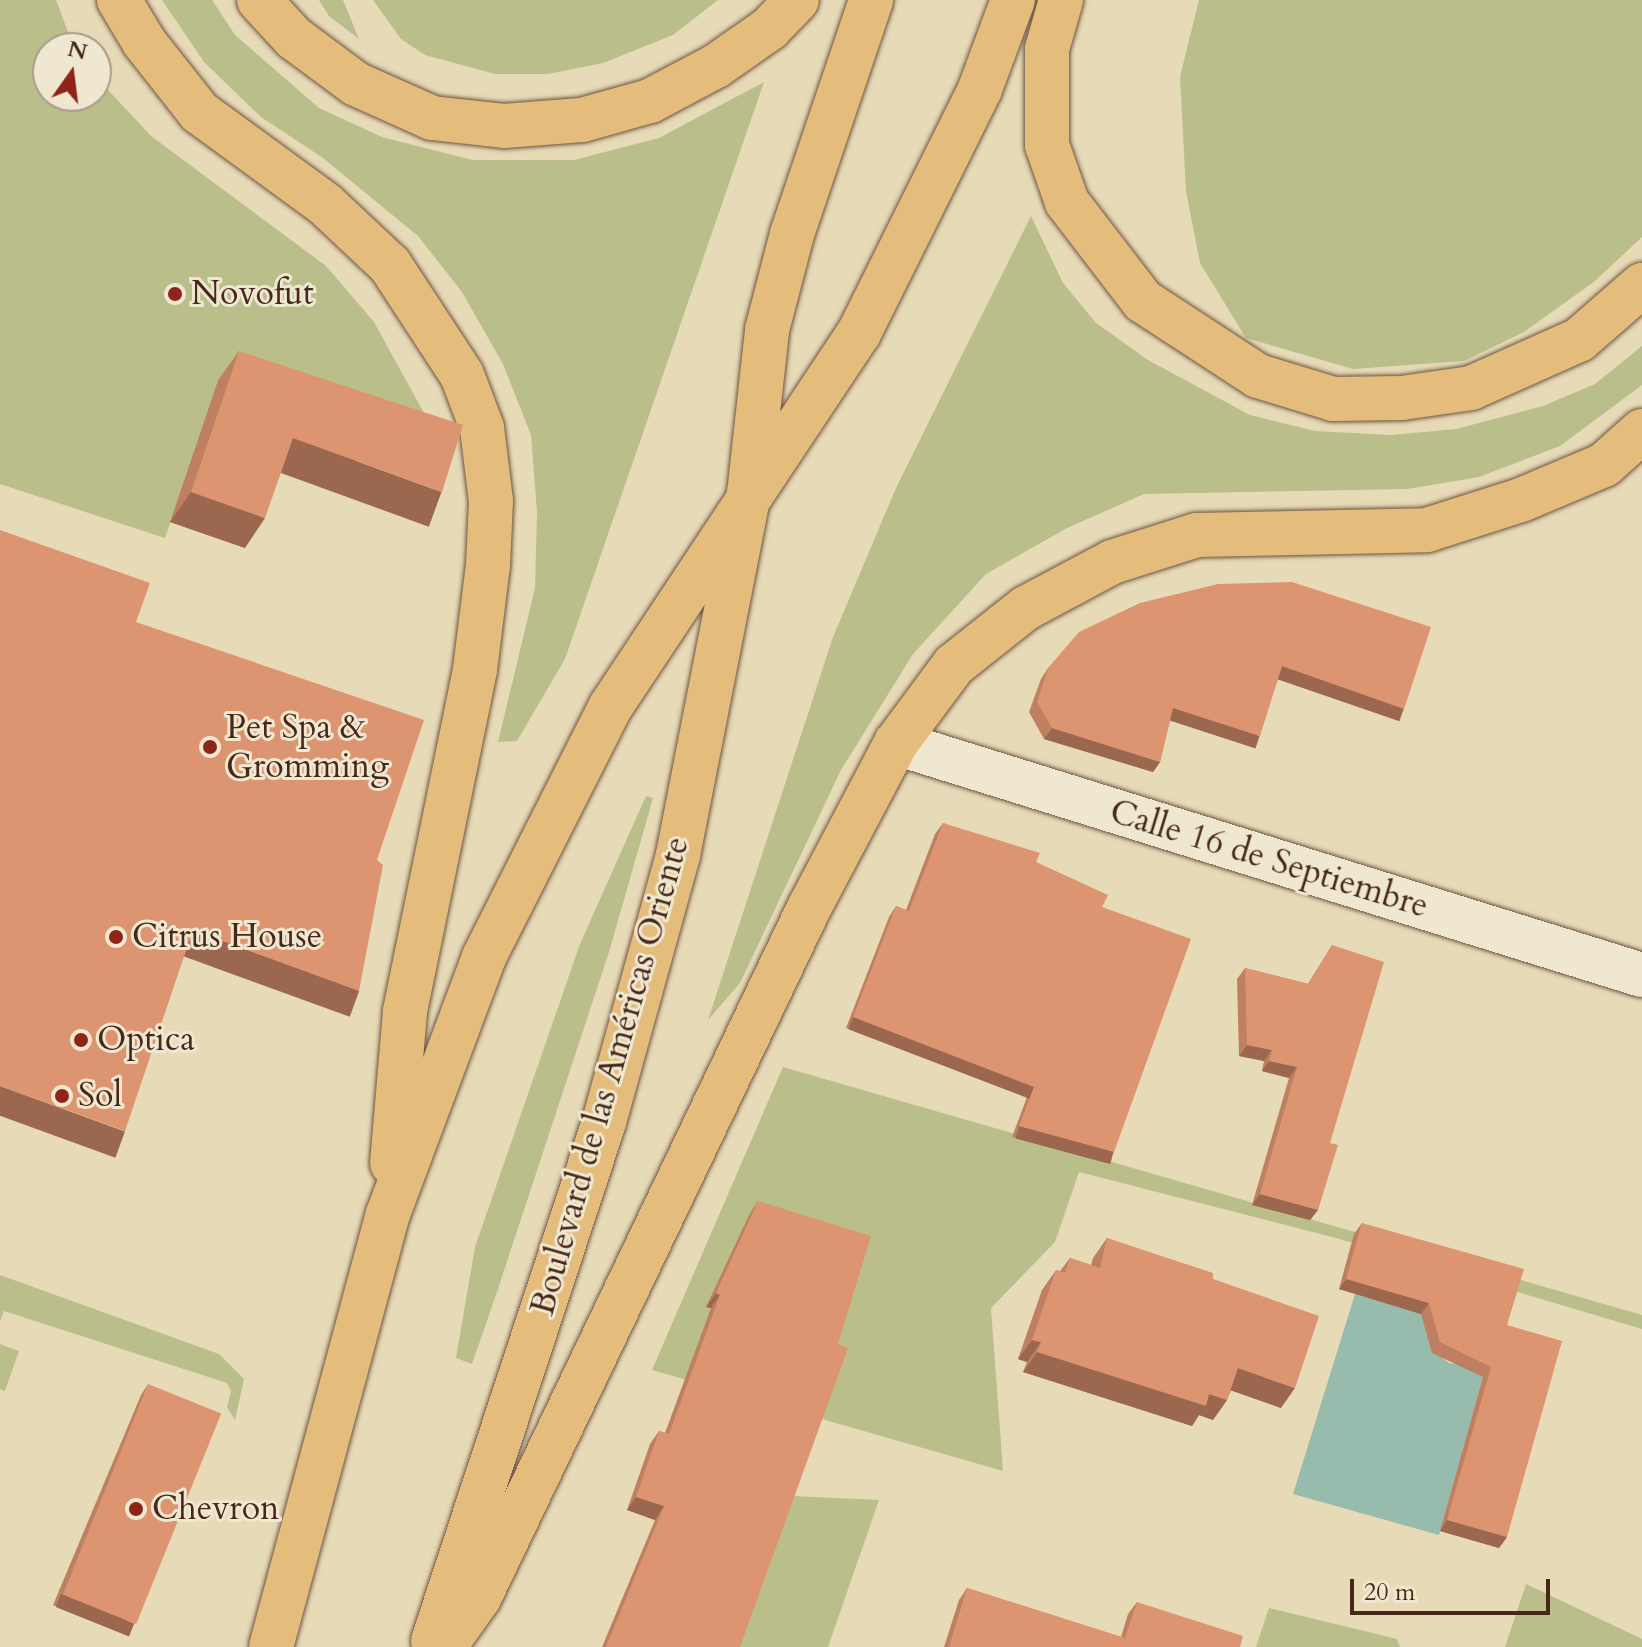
<!DOCTYPE html>
<meta charset="utf-8">
<style>
body{margin:0}
#map{position:relative;width:1642px;height:1647px;overflow:hidden;background:#e7dab7;font-family:Cardo,serif}
div>[style]{position:absolute}
[style*='--x']{left:calc(var(--x)*1px);top:calc(var(--y)*1px);width:calc(var(--w)*1px);rotate:calc(var(--a)*1deg)}
.green>*{inset:0;background:#babe8b}
.water>*{inset:0;background:#97bbad}
.roads{filter:drop-shadow(0 0 2px #6e5441) drop-shadow(0 0 2px #6e5441)}
.minor>*{height:44px;margin:-22px;padding:0 22px;transform-origin:22px;border-radius:22px;background:#efe7d0}
.major>*{height:44px;margin:-22px;padding:0 22px;transform-origin:22px;border-radius:22px;background:#e4bd7c}
.wall>*{inset:0;background:#be8061}
.shaded-wall>*{inset:0;background:#9b684f;transform-origin:0 0}
.building>*{inset:0;background:#dd9571;transform-origin:0 0}
.dots>*{width:22px;height:22px;translate:-50% -50%;box-sizing:border-box;border:4px solid #efe7d0;border-radius:50%}
span{translate:-50% -50%;white-space:nowrap;text-align:center;line-height:1.15;-webkit-text-stroke:6px #efe7d0;paint-order:stroke}
.poi-label{font-size:34px;color:#46271a}
.left{translate:0 -50%;text-align:left}
.street-label{font-size:34px;color:#46271a}
.north{position:absolute;left:32px;top:32px;width:80px;height:80px;box-sizing:border-box;background:#efe7d0;border:2px solid #ab9a87;border-radius:50%;rotate:14deg;font-size:22px;font-weight:700;line-height:32px;text-align:center;color:#46271a}
.north::after{content:'';display:block;margin:auto;width:28px;height:36px;background:#8f2418;clip-path:polygon(50% 0,100% 100%,50% 72%,0 100%)}
.scale{position:absolute;left:1350px;top:1579px;width:200px;height:36px;box-sizing:border-box;border:4px solid #46271a;border-top:0;padding-left:10px;font-size:24px;line-height:28px;white-space:nowrap;color:#46271a;-webkit-text-stroke:6px #efe7d0;paint-order:stroke}
</style>
<div id="map">
<div class="green">
<i style="clip-path:polygon(0 0,56px 0,74px 48px,48px 48px,48px 96px,96px 96px,96px 77px,151px 136px,326px 266px,374px 322px,436px 435px,218px 380px,165px 538px,0 484px)"></i>
<i style="clip-path:polygon(162px 0,212px 0,235px 35px,319px 108px,382px 137px,472px 160px,574px 160px,659px 138px,764px 82px,565px 659px,517px 741px,498px 742px,535px 588px,537px 512px,531px 435px,503px 364px,462px 292px,418px 236px,323px 158px,261px 117px,204px 62px)"></i>
<i style="clip-path:polygon(319px 0,343px 0,359px 39px,329px 16px)"></i>
<i style="clip-path:polygon(373px 0,718px 0,673px 35px,603px 63px,548px 74px,495px 74px,425px 55px,401px 39px)"></i>
<i style="clip-path:polygon(1199px 0,1642px 0,1642px 237px,1595px 281px,1524px 332px,1464px 361px,1353px 369px,1246px 338px,1200px 263px,1186px 191px,1180px 77px)"></i>
<i style="clip-path:polygon(1031px 216px,1063px 283px,1096px 323px,1148px 360px,1250px 415px,1315px 431px,1391px 435px,1456px 429px,1543px 406px,1595px 384px,1642px 346px,1642px 385px,1560px 446px,1479px 477px,1407px 489px,1144px 494px,1067px 528px,986px 574px,913px 654px,841px 770px,740px 983px,708px 1020px,833px 637px,896px 488px)"></i>
<i style="clip-path:polygon(646px 796px,653px 798px,609px 952px,497px 1292px,472px 1364px,456px 1358px,475px 1247px,580px 944px)"></i>
<i style="clip-path:polygon(783px 1067px,1642px 1315px,1642px 1329px,1336px 1238px,1079px 1172px,1055px 1242px,991px 1308px,1003px 1471px,652px 1370px)"></i>
<i style="clip-path:polygon(0 1275px,219px 1354px,244px 1379px,235px 1420px,227px 1407px,231px 1391px,227px 1383px,4px 1311px,0 1322px)"></i>
<i style="clip-path:polygon(0 1344px,19px 1351px,5px 1391px,0 1389px)"></i>
<i style="clip-path:polygon(793px 1496px,879px 1500px,828px 1647px,736px 1647px)"></i>
<i style="clip-path:polygon(1526px 1584px,1642px 1639px,1642px 1647px,1505px 1647px)"></i>
<i style="clip-path:polygon(1269px 1608px,1397px 1639px,1400px 1647px,1256px 1647px)"></i>
</div>
<div class="water">
<i style="clip-path:polygon(1355px 1294px,1434px 1317px,1431px 1348px,1449px 1363px,1457px 1364px,1495px 1335px,1439px 1535px,1293px 1494px)"></i>
</div>
<div class="roads">
<div class="minor">
<i style="--x:896;--y:743;--w:781;--a:17.28"></i>
</div>
<div class="major">
<i style="--x:119;--y:0;--w:49;--a:59.2"></i>
<i style="--x:144;--y:42;--w:89;--a:51.8"></i>
<i style="--x:199;--y:112;--w:156;--a:36.1"></i>
<i style="--x:325;--y:204;--w:89;--a:43.2"></i>
<i style="--x:390;--y:265;--w:131;--a:56.8"></i>
<i style="--x:462;--y:375;--w:57;--a:69.3"></i>
<i style="--x:482;--y:428;--w:74;--a:83"></i>
<i style="--x:491;--y:501;--w:64;--a:92.7"></i>
<i style="--x:488;--y:565;--w:106;--a:97.1"></i>
<i style="--x:475;--y:670;--w:349;--a:101.6"></i>
<i style="--x:405;--y:1012;--w:152;--a:94.9"></i>
<i style="--x:259;--y:0;--w:52;--a:47.4"></i>
<i style="--x:294;--y:38;--w:77;--a:36.6"></i>
<i style="--x:356;--y:84;--w:83;--a:24.1"></i>
<i style="--x:432;--y:118;--w:72;--a:6.3"></i>
<i style="--x:504;--y:126;--w:78;--a:-4.4"></i>
<i style="--x:582;--y:120;--w:71;--a:-15.6"></i>
<i style="--x:650;--y:101;--w:75;--a:-27.9"></i>
<i style="--x:716;--y:66;--w:65;--a:-34.9"></i>
<i style="--x:769;--y:29;--w:40;--a:-46"></i>
<i style="--x:1061;--y:0;--w:51;--a:105.9"></i>
<i style="--x:1047;--y:49;--w:96;--a:90"></i>
<i style="--x:1047;--y:145;--w:60;--a:70.7"></i>
<i style="--x:1067;--y:202;--w:125;--a:52.5"></i>
<i style="--x:1143;--y:301;--w:137;--a:33.1"></i>
<i style="--x:1258;--y:376;--w:78;--a:17"></i>
<i style="--x:1333;--y:399;--w:69;--a:-0.8"></i>
<i style="--x:1402;--y:398;--w:70;--a:-8.2"></i>
<i style="--x:1471;--y:388;--w:118;--a:-24"></i>
<i style="--x:1579;--y:340;--w:84;--a:-41.1"></i>
<i style="--x:433;--y:1641;--w:546;--a:-71.76"></i>
<i style="--x:604;--y:1122;--w:277;--a:-74.5"></i>
<i style="--x:678;--y:855;--w:368;--a:-78.9"></i>
<i style="--x:749;--y:494;--w:165;--a:-83.7"></i>
<i style="--x:767;--y:330;--w:99;--a:-75.4"></i>
<i style="--x:792;--y:234;--w:247;--a:-71.3"></i>
<i style="--x:271;--y:1647;--w:449;--a:-74.9"></i>
<i style="--x:388;--y:1214;--w:274;--a:-69.5"></i>
<i style="--x:484;--y:957;--w:281;--a:-63.2"></i>
<i style="--x:611;--y:706;--w:448;--a:-56.4"></i>
<i style="--x:859;--y:333;--w:272;--a:-63.6"></i>
<i style="--x:980;--y:89;--w:95;--a:-69.7"></i>
<i style="--x:444;--y:1647;--w:60;--a:-54.5"></i>
<i style="--x:479;--y:1598;--w:765;--a:-64.44"></i>
<i style="--x:809;--y:908;--w:187;--a:-62.2"></i>
<i style="--x:896;--y:743;--w:97;--a:-53.4"></i>
<i style="--x:954;--y:665;--w:92;--a:-38.4"></i>
<i style="--x:1026;--y:608;--w:98;--a:-28.1"></i>
<i style="--x:1112;--y:562;--w:89;--a:-17.6"></i>
<i style="--x:1197;--y:535;--w:230;--a:-1.2"></i>
<i style="--x:1427;--y:530;--w:99;--a:-17.7"></i>
<i style="--x:1521;--y:500;--w:90;--a:-22.9"></i>
<i style="--x:1604;--y:465;--w:51;--a:-41.8"></i>
</div>
</div>
<div class="wall">
<i style="clip-path:polygon(239px 351px,421px 522px,281px 472px,245px 548px,170px 522px,218px 380px)"></i>
<i style="clip-path:polygon(1140px 603px,1404px 709px,1397px 720px,1278px 679px,1253px 747px,1170px 720px,1160px 762px,1153px 772px,1044px 739px,1029px 712px,1041px 679px,1048px 668px)"></i>
<i style="clip-path:polygon(943px 823px,1036px 862px,1102px 907px,1114px 1152px,1106px 1163px,1012px 1137px,1027px 1097px,846px 1028px,889px 917px,896px 906px,906px 910px,935px 834px)"></i>
<i style="clip-path:polygon(1332px 945px,1330px 1143px,1318px 1210px,1310px 1220px,1252px 1205px,1289px 1078px,1262px 1071px,1264px 1061px,1239px 1056px,1237px 979px,1245px 968px,1308px 984px)"></i>
<i style="clip-path:polygon(758px 1201px,740px 1647px,602px 1647px,655px 1520px,627px 1510px,650px 1444px,659px 1431px,665px 1433px,711px 1308px,706px 1307px,749px 1215px)"></i>
<i style="clip-path:polygon(1362px 1223px,1507px 1325px,1507px 1537px,1499px 1548px,1440px 1531px,1483px 1377px,1432px 1353px,1421px 1314px,1339px 1289px,1354px 1234px)"></i>
<i style="clip-path:polygon(1107px 1238px,1213px 1279px,1281px 1408px,1231px 1390px,1227px 1400px,1213px 1420px,1199px 1415px,1192px 1426px,1023px 1372px,1027px 1362px,1018px 1359px,1042px 1290px,1056px 1270px,1060px 1271px,1070px 1258px,1091px 1265px,1093px 1258px)"></i>
<i style="clip-path:polygon(148px 1384px,126px 1634px,53px 1605px,141px 1395px)"></i>
<i style="clip-path:polygon(967px 1588px,1121px 1637px,1128px 1614px,1137px 1602px,1240px 1647px,944px 1647px,959px 1600px)"></i>
</div>
<div class="shaded-wall">
<i style="left:293px;top:438px;width:158px;height:37px;rotate:20deg"></i>
<i style="clip-path:polygon(191px 492px,265px 518px,245px 548px,170px 522px)"></i>
<i style="left:1282px;top:666px;width:129px;height:14px;rotate:19deg"></i>
<i style="left:1173px;top:708px;width:91px;height:13px;rotate:18deg"></i>
<i style="clip-path:polygon(1052px 728px,1160px 762px,1153px 772px,1044px 739px)"></i>
<i style="left:193px;top:930px;width:177px;height:28px;rotate:20deg"></i>
<i style="left:853px;top:1017px;width:194px;height:13px;rotate:21deg"></i>
<i style="clip-path:polygon(1247px 1045px,1272px 1050px,1264px 1061px,1239px 1056px)"></i>
<i style="clip-path:polygon(1269px 1061px,1297px 1067px,1289px 1078px,1262px 1071px)"></i>
<i style="left:0;top:1086px;width:133px;height:28px;rotate:20deg"></i>
<i style="left:1019px;top:1126px;width:98px;height:13px;rotate:15deg"></i>
<i style="clip-path:polygon(1260px 1194px,1318px 1210px,1310px 1220px,1252px 1205px)"></i>
<i style="clip-path:polygon(1346px 1279px,1429px 1303px,1421px 1314px,1339px 1289px)"></i>
<i style="clip-path:polygon(716px 1293px,720px 1295px,711px 1308px,706px 1307px)"></i>
<i style="clip-path:polygon(1032px 1340px,1041px 1342px,1027px 1362px,1018px 1359px)"></i>
<i style="clip-path:polygon(1037px 1352px,1209px 1394px,1227px 1400px,1213px 1420px,1199px 1415px,1192px 1426px,1023px 1372px)"></i>
<i style="clip-path:polygon(1238px 1368px,1295px 1388px,1281px 1408px,1224px 1388px)"></i>
<i style="clip-path:polygon(636px 1497px,664px 1506px,655px 1520px,627px 1510px)"></i>
<i style="clip-path:polygon(1447px 1520px,1507px 1537px,1499px 1548px,1440px 1531px)"></i>
<i style="left:61px;top:1594px;width:79px;height:14px;rotate:22deg"></i>
</div>
<div class="building">
<i style="clip-path:polygon(239px 351px,463px 425px,442px 492px,293px 438px,265px 518px,191px 492px)"></i>
<i style="clip-path:polygon(0 530px,150px 583px,136px 622px,424px 720px,377px 860px,383px 865px,359px 991px,193px 930px,125px 1131px,0 1086px)"></i>
<i style="clip-path:polygon(1292px 582px,1431px 627px,1404px 709px,1282px 666px,1260px 736px,1173px 708px,1160px 762px,1052px 728px,1037px 702px,1048px 668px,1079px 632px,1140px 603px,1218px 584px)"></i>
<i style="clip-path:polygon(943px 823px,1040px 853px,1036px 862px,1108px 895px,1102px 907px,1191px 939px,1114px 1152px,1019px 1126px,1034px 1087px,853px 1017px,896px 906px,909px 911px)"></i>
<i style="clip-path:polygon(1332px 945px,1384px 962px,1330px 1143px,1338px 1145px,1318px 1210px,1260px 1194px,1297px 1067px,1269px 1061px,1272px 1050px,1247px 1045px,1245px 968px,1309px 984px)"></i>
<i style="clip-path:polygon(758px 1201px,871px 1236px,838px 1344px,848px 1348px,740px 1647px,606px 1647px,664px 1506px,636px 1497px,659px 1431px,669px 1434px,720px 1295px,716px 1293px)"></i>
<i style="clip-path:polygon(1362px 1223px,1524px 1269px,1507px 1325px,1562px 1341px,1507px 1537px,1447px 1520px,1491px 1367px,1440px 1342px,1429px 1303px,1346px 1279px)"></i>
<i style="clip-path:polygon(1107px 1238px,1213px 1273px,1213px 1279px,1319px 1316px,1295px 1388px,1238px 1368px,1227px 1400px,1209px 1394px,1206px 1406px,1037px 1352px,1041px 1342px,1032px 1340px,1056px 1270px,1065px 1273px,1070px 1258px,1100px 1268px)"></i>
<i style="left:148px;top:1384px;width:79px;height:227px;rotate:22deg"></i>
<i style="clip-path:polygon(967px 1588px,1125px 1638px,1137px 1602px,1243px 1636px,1240px 1647px,949px 1647px)"></i>
</div>
<div class="dots">
<i style="left:175px;top:294px;background:#8f2418"></i>
<i style="left:210px;top:747px;background:#8f2418"></i>
<i style="left:116px;top:937px;background:#8f2418"></i>
<i style="left:81px;top:1040px;background:#8f2418"></i>
<i style="left:62px;top:1096px;background:#8f2418"></i>
<i style="left:136px;top:1509px;background:#8f2418"></i>
</div>
<div class="poi-label">
<span class="left" style="left:191px;top:294px">Novofut</span>
<span class="left" style="left:226px;top:747px">Pet Spa &amp;<br>Gromming</span>
<span class="left" style="left:132px;top:937px">Citrus House</span>
<span class="left" style="left:97px;top:1040px">Optica</span>
<span class="left" style="left:78px;top:1096px">Sol</span>
<span class="left" style="left:152px;top:1509px">Chevron</span>
</div>
<div class="street-label">
<span style="left:1269px;top:859px;rotate:17deg">Calle 16 de Septiembre</span>
<span style="left:610px;top:1076px;rotate:-74deg">Boulevard de las Américas Oriente</span>
</div>
<div class="north">N</div>
<div class="scale">20 m</div>
</div>
